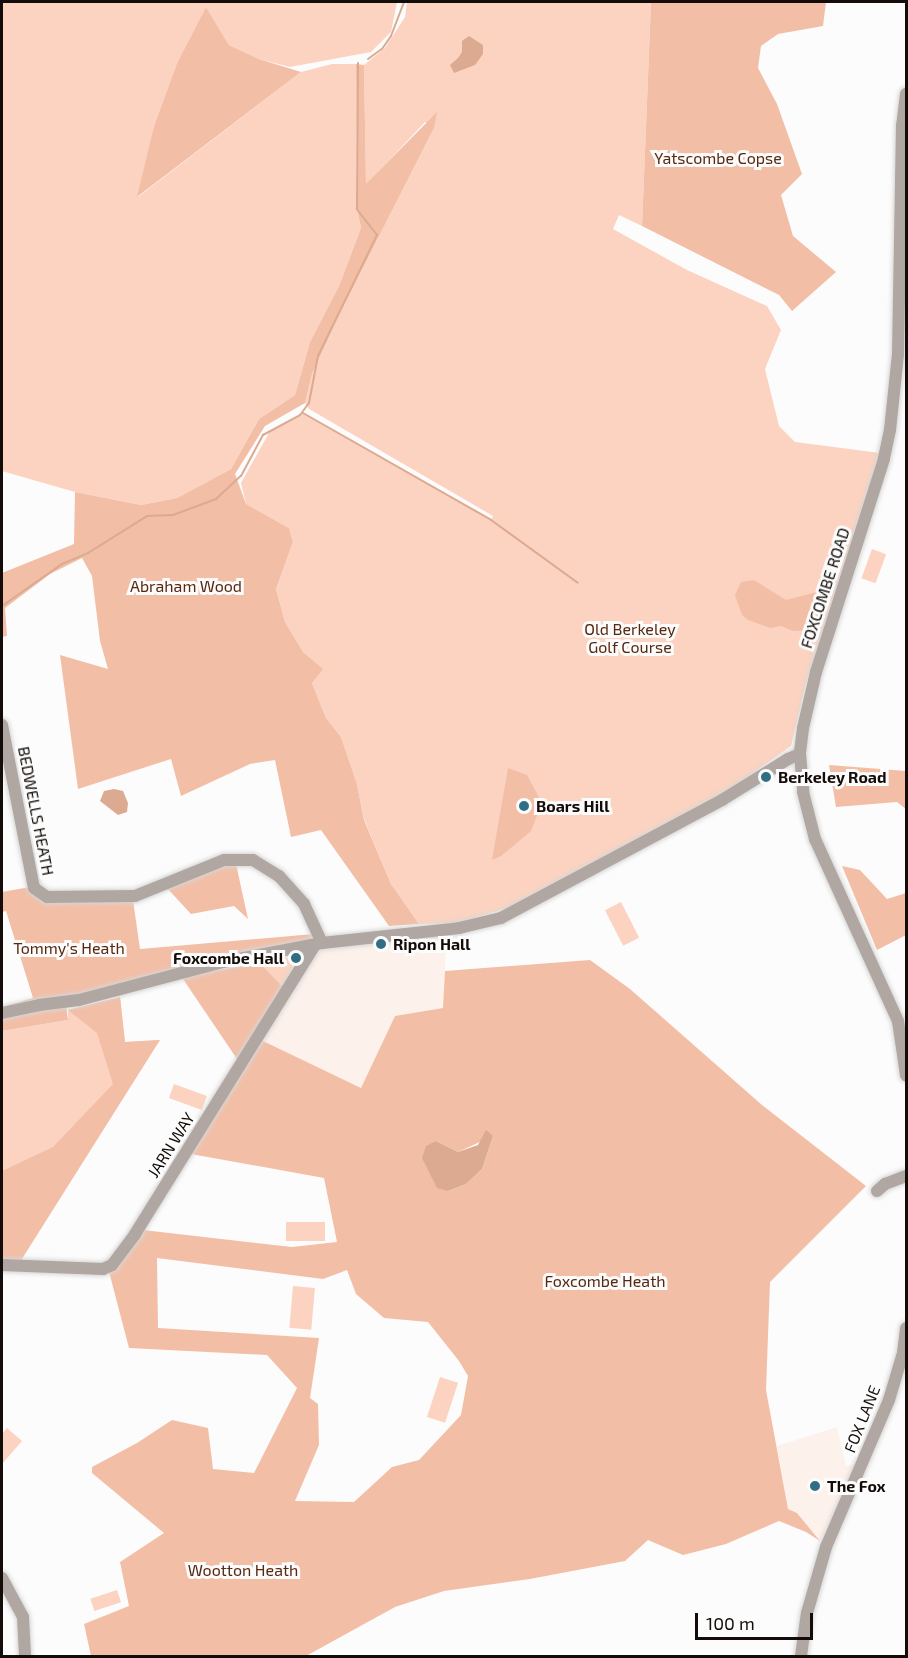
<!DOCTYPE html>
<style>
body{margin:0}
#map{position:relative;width:908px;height:1658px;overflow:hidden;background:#fcfcfc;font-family:"Exo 2",sans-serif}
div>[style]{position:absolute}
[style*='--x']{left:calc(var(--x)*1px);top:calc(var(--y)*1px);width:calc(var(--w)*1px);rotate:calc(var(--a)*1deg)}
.built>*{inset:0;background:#fdf1eb}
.green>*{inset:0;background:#fcd3c0;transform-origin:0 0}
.forest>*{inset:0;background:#f3bea6}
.water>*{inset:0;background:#dca991}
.stream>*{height:2px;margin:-1px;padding:0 1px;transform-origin:1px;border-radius:1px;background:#dca991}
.roads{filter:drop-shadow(0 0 2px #d7d6d5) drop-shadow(0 0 2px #d7d6d5)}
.minor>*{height:12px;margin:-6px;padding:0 6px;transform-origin:6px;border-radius:6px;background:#b0a7a2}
.dots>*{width:16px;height:16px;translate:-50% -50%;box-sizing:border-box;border:3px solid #fcfcfc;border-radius:50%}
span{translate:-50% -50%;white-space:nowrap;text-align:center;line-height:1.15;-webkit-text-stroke:6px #fcfcfc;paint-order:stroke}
.park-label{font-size:16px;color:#57270e}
.street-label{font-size:16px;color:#130c08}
.poi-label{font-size:16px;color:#130c08;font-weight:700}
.left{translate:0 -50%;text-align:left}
.right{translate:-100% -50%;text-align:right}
.frame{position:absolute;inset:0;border:3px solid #130c08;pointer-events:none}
.scale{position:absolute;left:695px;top:1613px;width:118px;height:27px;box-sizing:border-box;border:3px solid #130c08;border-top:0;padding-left:8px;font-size:18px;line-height:21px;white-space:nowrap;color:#130c08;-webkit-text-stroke:4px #fcfcfc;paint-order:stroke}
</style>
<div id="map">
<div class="built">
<i style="clip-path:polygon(446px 934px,444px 1008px,395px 1016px,361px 1088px,263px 1041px,317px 951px)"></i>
<i style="clip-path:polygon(837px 1427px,846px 1466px,856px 1463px,820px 1541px,797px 1513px,788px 1509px,777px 1446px)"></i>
</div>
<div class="green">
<i style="clip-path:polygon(2px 2px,397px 2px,391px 32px,371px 52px,290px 67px,259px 59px,229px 45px,206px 7px,177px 63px,154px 126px,138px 197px,301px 72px,332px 64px,356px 64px,357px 209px,361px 228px,339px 286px,310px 342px,295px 395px,259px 419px,231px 469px,177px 498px,141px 505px,75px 492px,2px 471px)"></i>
<i style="clip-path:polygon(407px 2px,651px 2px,642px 226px,619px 215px,613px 229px,687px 270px,767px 306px,781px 330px,765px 369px,779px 426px,795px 442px,880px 453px,806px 683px,791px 746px,720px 796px,561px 883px,507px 908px,456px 923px,419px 924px,391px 884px,364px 819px,357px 784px,341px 737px,326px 718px,312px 683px,322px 669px,303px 652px,285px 622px,276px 589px,293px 542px,289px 528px,246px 504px,241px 483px,270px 431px,303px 413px,491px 520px,493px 516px,309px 409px,305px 403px,312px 374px,338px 317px,434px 128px,425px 122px,366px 185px,364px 65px,385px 48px,405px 17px)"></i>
<i style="left:872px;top:549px;width:15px;height:31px;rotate:20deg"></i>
<i style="left:621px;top:902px;width:40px;height:18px;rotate:63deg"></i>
<i style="clip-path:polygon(284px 957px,289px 959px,293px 967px,283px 987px,260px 963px)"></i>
<i style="clip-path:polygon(120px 997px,125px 1042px,160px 1040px,2px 1261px,2px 1031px,68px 1020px,68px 1010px)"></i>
<i style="left:174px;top:1084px;width:35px;height:15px;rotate:20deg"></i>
<i style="left:286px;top:1222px;width:39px;height:19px"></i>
<i style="left:293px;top:1286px;width:22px;height:42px;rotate:5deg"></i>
<i style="left:440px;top:1377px;width:19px;height:42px;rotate:18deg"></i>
<i style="clip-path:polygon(7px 1428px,22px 1441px,2px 1464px,2px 1434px)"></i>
<i style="left:117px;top:1590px;width:13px;height:28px;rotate:72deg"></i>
</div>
<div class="forest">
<i style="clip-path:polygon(651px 2px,826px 2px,823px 26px,778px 34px,761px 46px,758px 68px,777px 104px,802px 174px,781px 195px,793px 236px,836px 272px,792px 311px,779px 295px,642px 226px)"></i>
<i style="clip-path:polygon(206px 7px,229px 45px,259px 59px,301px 72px,137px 197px,154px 126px,177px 63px)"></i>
<i style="clip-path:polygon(356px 64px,364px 65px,366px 184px,437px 112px,434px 128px,338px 317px,312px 374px,305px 403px,265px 426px,235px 474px,246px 504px,289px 528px,293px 542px,276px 589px,285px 622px,303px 652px,323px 669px,312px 683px,326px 718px,341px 737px,357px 784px,364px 820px,391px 884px,419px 924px,389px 926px,321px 830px,291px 837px,275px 760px,250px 764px,181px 796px,171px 759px,78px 789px,60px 655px,108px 669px,100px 641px,92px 576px,82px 558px,50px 574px,5px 608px,7px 636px,2px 637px,2px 573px,74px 544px,75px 492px,141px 505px,177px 498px,231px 469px,259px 419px,295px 395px,310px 342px,339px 286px,361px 228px,357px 209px)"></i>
<i style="clip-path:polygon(754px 580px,786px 600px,817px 592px,827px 602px,820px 623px,809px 630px,793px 631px,781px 626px,770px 628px,748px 620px,742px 615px,735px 595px,741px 582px)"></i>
<i style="clip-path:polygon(829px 765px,906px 771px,906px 809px,897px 802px,836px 807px)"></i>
<i style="clip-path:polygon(508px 768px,527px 775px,542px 803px,531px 831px,501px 856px,492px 860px)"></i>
<i style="clip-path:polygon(236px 864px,248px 919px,234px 906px,191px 914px,166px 887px,211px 868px)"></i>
<i style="clip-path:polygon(842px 866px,860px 870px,887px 899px,906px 893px,906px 935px,877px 950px)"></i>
<i style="clip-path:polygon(30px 887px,42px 899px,133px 900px,140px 949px,314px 934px,312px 941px,65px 998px,68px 1020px,2px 1031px,2px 1007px,33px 998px,6px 911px,2px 912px,2px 892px)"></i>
<i style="clip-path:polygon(evenodd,590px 960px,630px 989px,762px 1105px,866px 1186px,770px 1282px,766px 1390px,788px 1509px,797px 1513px,820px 1541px,806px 1532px,779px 1521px,726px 1544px,683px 1555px,648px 1540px,625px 1561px,530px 1579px,444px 1591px,395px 1607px,306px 1656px,91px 1656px,84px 1624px,129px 1606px,120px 1562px,164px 1533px,92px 1473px,92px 1467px,137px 1443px,172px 1420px,208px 1428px,213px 1469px,254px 1473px,297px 1388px,267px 1355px,129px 1348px,107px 1264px,143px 1230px,292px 1247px,337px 1242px,324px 1178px,191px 1154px,263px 1041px,361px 1088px,395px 1016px,443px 1008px,445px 971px,590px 960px,493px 1136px,482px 1169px,466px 1184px,448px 1191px,436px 1141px,458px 1152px,493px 1136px,590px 960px,157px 1258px,323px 1279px,347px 1270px,356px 1294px,384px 1318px,428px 1322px,459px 1361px,468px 1376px,461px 1415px,419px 1460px,392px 1467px,354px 1502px,295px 1501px,319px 1445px,318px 1404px,310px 1398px,319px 1338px,158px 1328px,157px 1258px)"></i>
<i style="clip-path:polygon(260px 963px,283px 987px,237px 1059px,181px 976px)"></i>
<i style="clip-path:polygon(120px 997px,125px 1042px,160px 1040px,20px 1262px,2px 1261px,2px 1171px,53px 1147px,113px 1084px,97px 1033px,68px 1010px)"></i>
</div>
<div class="water">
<i style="clip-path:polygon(469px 36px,483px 45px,483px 54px,475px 65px,454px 73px,450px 65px,458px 58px,462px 52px,462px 41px)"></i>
<i style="clip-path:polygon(114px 789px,123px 791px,128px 803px,127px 812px,118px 815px,100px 801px,104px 791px)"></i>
<i style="clip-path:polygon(486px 1130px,493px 1136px,482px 1169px,466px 1184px,448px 1191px,437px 1188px,422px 1158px,426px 1146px,436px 1141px,458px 1152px,478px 1145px)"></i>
</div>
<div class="stream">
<i style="--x:368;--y:59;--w:17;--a:-36"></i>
<i style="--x:382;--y:49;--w:16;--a:-55"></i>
<i style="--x:391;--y:36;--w:36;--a:-69"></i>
<i style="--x:303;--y:413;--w:216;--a:29.6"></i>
<i style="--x:491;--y:520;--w:107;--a:35.9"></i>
<i style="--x:2;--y:606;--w:73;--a:-35"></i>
<i style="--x:62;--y:564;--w:28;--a:-23"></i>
<i style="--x:88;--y:553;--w:70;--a:-32.1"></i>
<i style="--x:147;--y:516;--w:26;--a:-2"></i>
<i style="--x:173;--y:515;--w:46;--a:-20.4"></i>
<i style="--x:216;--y:499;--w:34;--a:-43"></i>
<i style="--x:241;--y:476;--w:47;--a:-61.8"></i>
<i style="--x:263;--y:435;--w:42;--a:-28.4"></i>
<i style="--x:300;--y:415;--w:15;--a:-53"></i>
<i style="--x:309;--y:403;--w:48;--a:-79.2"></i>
<i style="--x:318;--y:356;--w:135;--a:-64"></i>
<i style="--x:377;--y:235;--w:33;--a:-128"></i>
<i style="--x:357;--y:209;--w:146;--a:-89.6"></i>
</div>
<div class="roads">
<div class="minor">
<i style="--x:906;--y:94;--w:31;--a:97"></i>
<i style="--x:902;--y:125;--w:229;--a:91"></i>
<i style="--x:898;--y:354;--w:76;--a:96"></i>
<i style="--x:890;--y:430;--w:30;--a:102"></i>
<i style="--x:884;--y:459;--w:224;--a:107.7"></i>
<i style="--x:816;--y:672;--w:57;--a:103.1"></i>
<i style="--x:803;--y:728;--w:26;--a:97"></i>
<i style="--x:800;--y:754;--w:38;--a:85"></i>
<i style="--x:803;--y:792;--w:49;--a:75.7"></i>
<i style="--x:815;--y:839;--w:200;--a:65.5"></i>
<i style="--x:898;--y:1021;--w:55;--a:81.6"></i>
<i style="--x:2;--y:725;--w:166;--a:78.9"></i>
<i style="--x:34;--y:888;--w:16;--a:35"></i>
<i style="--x:47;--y:897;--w:88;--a:-0.7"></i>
<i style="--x:135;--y:896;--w:96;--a:-22"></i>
<i style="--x:224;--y:860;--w:29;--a:0"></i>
<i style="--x:253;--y:860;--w:31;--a:32"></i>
<i style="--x:279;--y:876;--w:38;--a:48"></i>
<i style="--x:304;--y:904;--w:43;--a:65.2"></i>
<i style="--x:2;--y:1013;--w:38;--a:-12"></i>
<i style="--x:39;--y:1005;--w:40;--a:-7.1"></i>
<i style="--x:79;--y:1000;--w:149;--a:-14.8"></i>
<i style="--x:223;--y:962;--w:101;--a:-10.9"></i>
<i style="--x:322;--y:943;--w:138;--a:-6.2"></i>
<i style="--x:459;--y:928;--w:43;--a:-13.4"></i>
<i style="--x:501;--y:918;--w:251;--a:-28.1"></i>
<i style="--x:722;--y:800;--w:78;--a:-31.8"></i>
<i style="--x:788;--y:759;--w:13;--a:-23"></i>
<i style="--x:877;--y:1191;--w:11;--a:-41"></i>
<i style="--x:885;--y:1184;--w:22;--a:-21"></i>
<i style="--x:2;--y:1265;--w:101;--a:2.3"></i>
<i style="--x:103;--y:1269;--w:10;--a:-24"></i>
<i style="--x:112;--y:1265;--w:39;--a:-53"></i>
<i style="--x:135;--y:1234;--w:340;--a:-58.1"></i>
<i style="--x:2;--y:1578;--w:44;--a:61.7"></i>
<i style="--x:23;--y:1617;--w:39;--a:87"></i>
<i style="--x:801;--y:1656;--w:43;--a:-82.1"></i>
<i style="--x:807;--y:1613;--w:69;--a:-73.9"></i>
<i style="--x:826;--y:1547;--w:160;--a:-66.8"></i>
<i style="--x:889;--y:1400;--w:49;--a:-73.4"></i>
<i style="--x:903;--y:1353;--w:25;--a:-83"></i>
</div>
</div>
<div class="dots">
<i style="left:766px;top:777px;background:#316e85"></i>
<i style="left:524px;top:806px;background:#316e85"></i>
<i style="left:381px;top:944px;background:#316e85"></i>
<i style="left:296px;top:958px;background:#316e85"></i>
<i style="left:815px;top:1486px;background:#316e85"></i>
</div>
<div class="park-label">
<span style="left:718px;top:158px">Yatscombe Copse</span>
<span style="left:186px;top:586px">Abraham Wood</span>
<span style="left:630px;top:638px">Old Berkeley<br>Golf Course</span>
<span style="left:69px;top:948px">Tommy's Heath</span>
<span style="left:605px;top:1281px">Foxcombe Heath</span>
<span style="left:243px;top:1570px">Wootton Heath</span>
</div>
<div class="street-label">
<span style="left:825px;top:588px;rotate:-72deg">FOXCOMBE ROAD</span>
<span style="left:36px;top:811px;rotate:79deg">BEDWELLS HEATH</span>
<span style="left:171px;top:1145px;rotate:-58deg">JARN WAY</span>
<span style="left:862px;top:1419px;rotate:-68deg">FOX LANE</span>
</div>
<div class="poi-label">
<span class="left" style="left:778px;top:777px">Berkeley Road</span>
<span class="left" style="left:536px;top:806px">Boars Hill</span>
<span class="left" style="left:393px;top:944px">Ripon Hall</span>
<span class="right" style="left:284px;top:958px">Foxcombe Hall</span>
<span class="left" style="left:827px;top:1486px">The Fox</span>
</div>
<div class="frame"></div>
<div class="scale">100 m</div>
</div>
